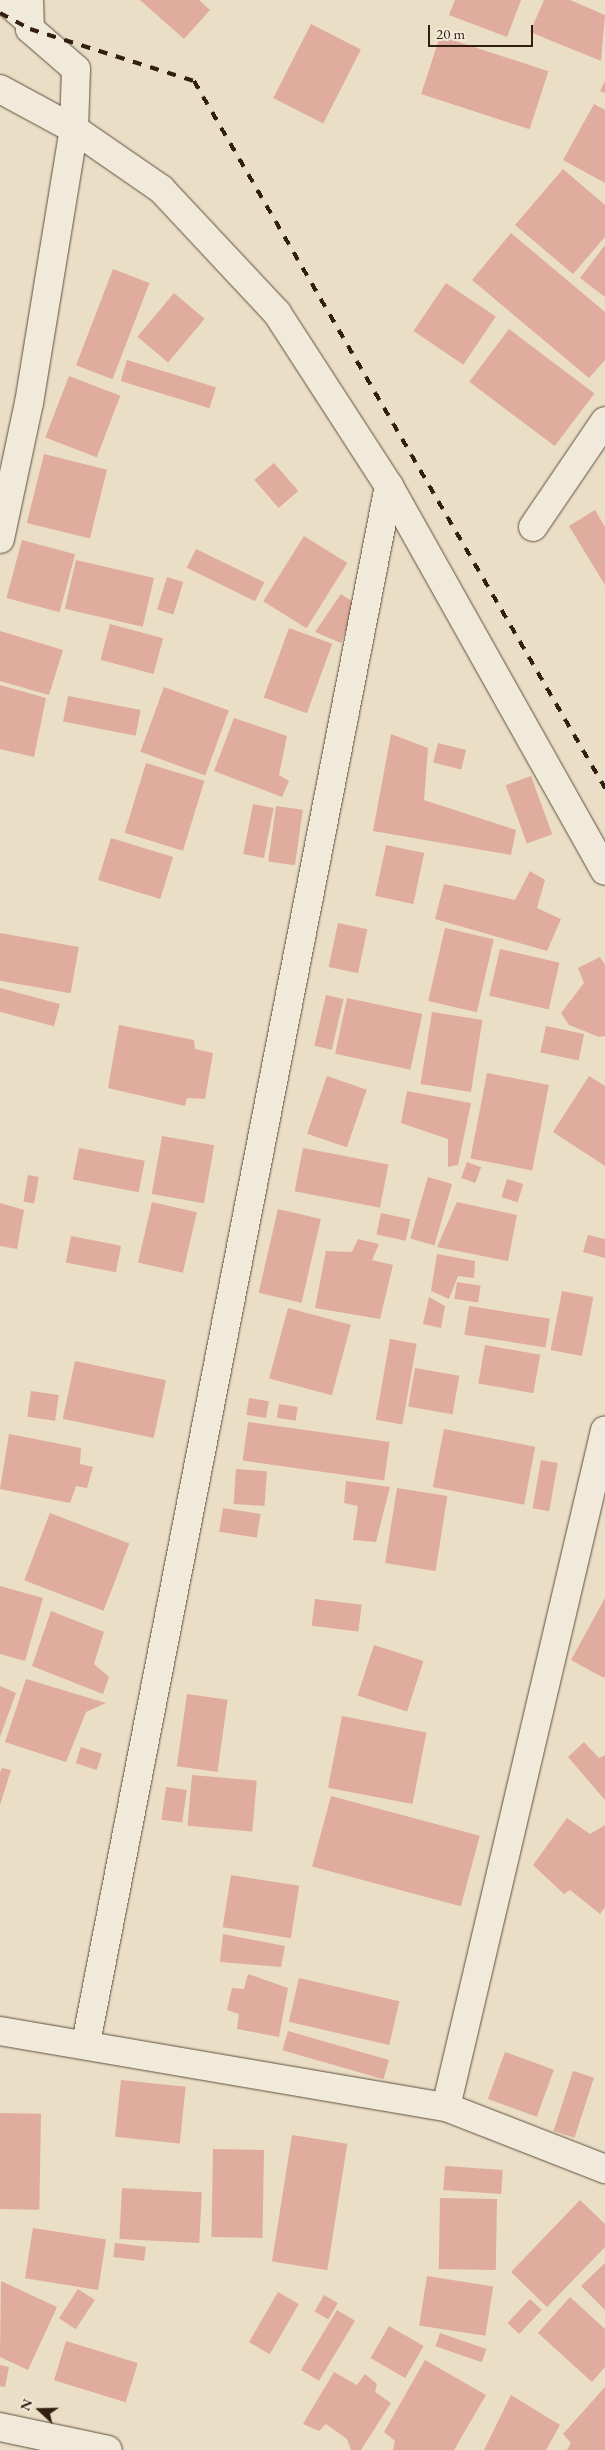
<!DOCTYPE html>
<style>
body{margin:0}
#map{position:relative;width:605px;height:2450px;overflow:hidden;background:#eadec6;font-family:"EB Garamond",serif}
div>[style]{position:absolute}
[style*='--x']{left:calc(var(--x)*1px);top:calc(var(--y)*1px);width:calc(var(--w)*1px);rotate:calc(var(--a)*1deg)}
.building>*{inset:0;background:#e0ac9e;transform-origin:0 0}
.roads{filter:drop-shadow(0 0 1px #604f3e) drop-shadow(0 0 1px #604f3e)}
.minor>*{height:28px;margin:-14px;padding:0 14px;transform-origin:14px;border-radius:14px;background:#f1eada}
.rail>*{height:4px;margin-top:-2px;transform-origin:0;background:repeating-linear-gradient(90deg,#321f10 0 9px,transparent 0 18px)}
span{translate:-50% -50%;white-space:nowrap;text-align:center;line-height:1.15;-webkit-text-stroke:4.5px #f1eada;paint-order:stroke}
.north{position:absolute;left:15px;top:2385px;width:50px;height:50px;-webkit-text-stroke:4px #f1eada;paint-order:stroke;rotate:291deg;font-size:14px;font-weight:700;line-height:20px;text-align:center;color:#321f10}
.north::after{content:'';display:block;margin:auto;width:18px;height:22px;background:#321f10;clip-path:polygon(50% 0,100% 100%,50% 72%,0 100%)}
.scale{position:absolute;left:428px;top:25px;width:105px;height:22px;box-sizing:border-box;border:2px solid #321f10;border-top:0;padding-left:6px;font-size:15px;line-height:18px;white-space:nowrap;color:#321f10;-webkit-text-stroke:4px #f1eada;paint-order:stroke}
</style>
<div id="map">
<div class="building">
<i style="clip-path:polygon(140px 0,199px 0,210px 10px,184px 39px)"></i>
<i style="clip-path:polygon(455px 0,521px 0,507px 37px,449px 15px)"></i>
<i style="clip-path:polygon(544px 0,570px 0,605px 15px,601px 61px,530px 32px)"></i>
<i style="left:311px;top:24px;width:56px;height:83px;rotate:27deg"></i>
<i style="left:440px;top:36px;width:114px;height:61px;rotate:18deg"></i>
<i style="clip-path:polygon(605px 81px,605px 93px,600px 91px)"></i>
<i style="clip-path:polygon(594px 104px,605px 110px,605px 183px,563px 160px)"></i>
<i style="clip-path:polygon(563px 169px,605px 205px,605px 237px,573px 274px,515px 225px)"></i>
<i style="clip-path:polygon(511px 233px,605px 312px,605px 360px,589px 378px,472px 280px)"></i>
<i style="clip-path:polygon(605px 245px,605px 297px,580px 278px)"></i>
<i style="left:113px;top:269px;width:39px;height:103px;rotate:21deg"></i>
<i style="left:446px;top:283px;width:60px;height:58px;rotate:34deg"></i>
<i style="left:174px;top:293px;width:40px;height:57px;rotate:40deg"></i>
<i style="left:509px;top:329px;width:107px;height:66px;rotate:37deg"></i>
<i style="left:127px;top:360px;width:93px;height:22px;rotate:17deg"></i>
<i style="left:69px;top:376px;width:55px;height:66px;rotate:21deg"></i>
<i style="left:44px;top:454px;width:65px;height:71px;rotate:14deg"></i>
<i style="left:274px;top:463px;width:37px;height:26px;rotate:49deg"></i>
<i style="clip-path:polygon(595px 510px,605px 527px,605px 585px,569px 526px)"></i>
<i style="left:304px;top:536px;width:51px;height:77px;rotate:32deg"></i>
<i style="left:22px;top:540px;width:55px;height:60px;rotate:15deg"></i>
<i style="left:196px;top:549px;width:76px;height:21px;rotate:26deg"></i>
<i style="left:76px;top:560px;width:80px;height:50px;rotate:13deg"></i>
<i style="left:167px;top:577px;width:17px;height:34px;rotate:17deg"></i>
<i style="clip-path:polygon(341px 594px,356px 604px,341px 643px,315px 632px)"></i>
<i style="left:110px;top:624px;width:55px;height:37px;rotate:15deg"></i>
<i style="left:289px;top:628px;width:46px;height:74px;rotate:20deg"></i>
<i style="clip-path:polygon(0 631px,63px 650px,49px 695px,0 681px)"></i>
<i style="clip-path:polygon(0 685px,46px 698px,34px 757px,0 749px)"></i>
<i style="left:164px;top:687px;width:69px;height:69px;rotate:20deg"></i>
<i style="left:68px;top:696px;width:74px;height:26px;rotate:11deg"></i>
<i style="clip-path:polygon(234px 718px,287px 736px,279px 775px,289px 781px,282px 797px,214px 771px)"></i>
<i style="clip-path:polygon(391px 734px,428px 748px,424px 800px,516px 830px,511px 855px,373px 831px)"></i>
<i style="left:438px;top:743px;width:29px;height:20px;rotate:14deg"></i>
<i style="left:146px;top:763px;width:61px;height:73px;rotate:17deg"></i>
<i style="left:531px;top:776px;width:62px;height:27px;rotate:70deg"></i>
<i style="left:253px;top:804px;width:21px;height:51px;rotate:11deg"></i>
<i style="left:276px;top:806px;width:27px;height:56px;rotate:8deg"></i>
<i style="left:111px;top:838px;width:65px;height:44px;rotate:17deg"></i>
<i style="left:386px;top:845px;width:39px;height:52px;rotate:12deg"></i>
<i style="clip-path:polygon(530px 871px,545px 880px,537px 908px,561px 919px,547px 951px,435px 919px,444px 884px,515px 900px)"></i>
<i style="left:338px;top:923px;width:30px;height:45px;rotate:12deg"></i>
<i style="left:445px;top:928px;width:50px;height:75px;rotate:13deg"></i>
<i style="left:0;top:933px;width:80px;height:47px;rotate:10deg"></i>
<i style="left:500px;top:949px;width:61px;height:48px;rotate:13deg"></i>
<i style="clip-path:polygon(600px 957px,605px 965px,605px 1036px,599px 1037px,569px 1025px,561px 1013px,584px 983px,578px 968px)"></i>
<i style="left:0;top:988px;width:62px;height:23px;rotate:15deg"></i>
<i style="left:326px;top:995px;width:18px;height:52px;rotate:13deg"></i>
<i style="left:347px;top:998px;width:77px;height:57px;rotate:12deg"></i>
<i style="left:432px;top:1012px;width:51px;height:73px;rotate:9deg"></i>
<i style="clip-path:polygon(119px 1025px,194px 1040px,195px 1049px,213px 1053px,205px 1099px,187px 1098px,185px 1106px,108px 1088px)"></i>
<i style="left:546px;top:1026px;width:39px;height:27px;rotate:12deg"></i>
<i style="left:487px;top:1073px;width:63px;height:87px;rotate:11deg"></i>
<i style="left:327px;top:1076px;width:42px;height:61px;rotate:19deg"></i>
<i style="clip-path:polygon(589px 1076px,605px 1086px,605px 1166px,553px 1132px)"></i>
<i style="clip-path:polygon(407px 1091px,471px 1103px,458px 1165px,448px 1167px,448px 1139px,401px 1123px)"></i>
<i style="left:162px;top:1136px;width:53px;height:59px;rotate:10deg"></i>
<i style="left:79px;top:1148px;width:67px;height:32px;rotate:11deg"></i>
<i style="left:303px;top:1148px;width:87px;height:44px;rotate:11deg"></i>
<i style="left:467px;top:1162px;width:15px;height:17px;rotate:20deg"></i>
<i style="left:28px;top:1175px;width:11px;height:27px;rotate:10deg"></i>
<i style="left:428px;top:1177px;width:25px;height:64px;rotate:16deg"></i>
<i style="left:507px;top:1179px;width:17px;height:19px;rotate:17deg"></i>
<i style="left:152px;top:1202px;width:46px;height:62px;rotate:13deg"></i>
<i style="clip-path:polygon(457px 1202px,517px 1215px,508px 1261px,437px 1247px)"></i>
<i style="clip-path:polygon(0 1203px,24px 1210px,17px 1249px,0 1246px)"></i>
<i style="left:278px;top:1209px;width:44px;height:86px;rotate:13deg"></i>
<i style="left:381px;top:1213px;width:30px;height:22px;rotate:12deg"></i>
<i style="clip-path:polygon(588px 1235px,605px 1239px,605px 1258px,583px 1252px)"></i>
<i style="left:71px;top:1236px;width:51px;height:27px;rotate:11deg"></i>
<i style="clip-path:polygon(358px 1239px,379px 1244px,372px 1260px,393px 1265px,380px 1319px,315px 1308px,326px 1251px,352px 1252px)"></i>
<i style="clip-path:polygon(437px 1254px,475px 1261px,474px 1278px,458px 1276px,449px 1299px,431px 1291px)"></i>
<i style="left:457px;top:1282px;width:24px;height:17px;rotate:9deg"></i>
<i style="left:562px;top:1291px;width:32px;height:60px;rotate:11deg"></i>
<i style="clip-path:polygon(429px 1297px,445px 1306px,441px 1328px,423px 1324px)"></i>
<i style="left:469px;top:1306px;width:82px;height:29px;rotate:9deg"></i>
<i style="left:288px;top:1308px;width:65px;height:73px;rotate:15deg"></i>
<i style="left:390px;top:1339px;width:27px;height:82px;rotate:10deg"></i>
<i style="left:485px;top:1345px;width:56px;height:39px;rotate:10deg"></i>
<i style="left:75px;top:1361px;width:93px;height:59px;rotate:12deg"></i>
<i style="left:415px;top:1368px;width:45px;height:39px;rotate:10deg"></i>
<i style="left:31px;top:1391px;width:28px;height:26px;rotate:8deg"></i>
<i style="left:249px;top:1398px;width:20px;height:17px;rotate:9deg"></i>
<i style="left:279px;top:1404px;width:19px;height:14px;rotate:9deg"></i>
<i style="left:248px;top:1422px;width:143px;height:39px;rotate:8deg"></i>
<i style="left:444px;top:1429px;width:93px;height:59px;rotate:11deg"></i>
<i style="clip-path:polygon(9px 1434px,81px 1448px,80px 1464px,93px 1467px,87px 1488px,76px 1486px,70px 1503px,0 1489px)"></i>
<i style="left:541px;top:1460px;width:17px;height:49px;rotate:10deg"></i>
<i style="left:236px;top:1469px;width:31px;height:35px;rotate:4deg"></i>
<i style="clip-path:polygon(346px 1481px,390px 1487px,376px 1542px,353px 1540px,358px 1506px,344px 1503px)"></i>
<i style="left:397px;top:1488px;width:51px;height:76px;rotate:9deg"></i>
<i style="left:223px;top:1508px;width:38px;height:24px;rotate:9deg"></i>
<i style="left:50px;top:1513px;width:85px;height:72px;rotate:21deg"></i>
<i style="clip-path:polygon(0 1586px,43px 1598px,25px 1661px,0 1654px)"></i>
<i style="clip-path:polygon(605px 1598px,605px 1676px,604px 1678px,571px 1660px)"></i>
<i style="left:315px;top:1599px;width:47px;height:27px;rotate:7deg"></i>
<i style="clip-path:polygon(51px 1611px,104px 1632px,94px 1664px,109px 1677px,103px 1694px,32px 1666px)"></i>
<i style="left:374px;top:1645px;width:52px;height:53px;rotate:18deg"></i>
<i style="clip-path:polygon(26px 1679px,106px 1703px,86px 1712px,66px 1762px,5px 1742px)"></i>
<i style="clip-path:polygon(0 1686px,16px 1693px,0 1737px)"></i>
<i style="left:187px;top:1694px;width:41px;height:73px;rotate:8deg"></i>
<i style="left:342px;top:1716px;width:86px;height:73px;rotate:11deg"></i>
<i style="clip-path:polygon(584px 1742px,599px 1758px,605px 1755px,605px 1800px,568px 1757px)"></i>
<i style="left:81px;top:1747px;width:22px;height:17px;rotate:18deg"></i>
<i style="clip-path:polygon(2px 1768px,11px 1770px,0 1805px,0 1773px)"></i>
<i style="left:192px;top:1775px;width:65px;height:51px;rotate:5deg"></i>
<i style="left:166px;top:1787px;width:21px;height:33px;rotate:8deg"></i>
<i style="left:331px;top:1796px;width:154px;height:73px;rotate:15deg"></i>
<i style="clip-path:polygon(567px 1818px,590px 1834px,605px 1825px,605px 1907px,600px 1914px,570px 1890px,564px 1894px,533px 1865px)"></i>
<i style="left:231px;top:1875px;width:69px;height:53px;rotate:9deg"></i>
<i style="clip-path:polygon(223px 1934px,285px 1946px,281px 1967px,220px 1962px)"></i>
<i style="clip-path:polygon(248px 1974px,288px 1988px,279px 2037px,237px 2029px,239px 2014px,227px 2010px,232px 1988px,244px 1989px)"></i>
<i style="left:299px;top:1978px;width:103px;height:45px;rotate:13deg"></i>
<i style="left:288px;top:2031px;width:105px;height:20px;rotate:16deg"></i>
<i style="left:505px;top:2052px;width:52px;height:50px;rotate:20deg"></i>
<i style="left:573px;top:2071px;width:22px;height:63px;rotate:18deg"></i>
<i style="left:121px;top:2080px;width:65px;height:57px;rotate:6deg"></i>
<i style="left:0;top:2113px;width:41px;height:96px;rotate:1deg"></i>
<i style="left:292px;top:2135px;width:56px;height:128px;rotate:9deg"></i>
<i style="left:213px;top:2149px;width:51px;height:88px;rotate:1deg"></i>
<i style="left:445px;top:2166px;width:58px;height:24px;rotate:4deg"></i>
<i style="left:122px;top:2188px;width:80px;height:51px;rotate:3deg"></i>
<i style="left:440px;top:2198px;width:57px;height:71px;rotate:1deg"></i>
<i style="clip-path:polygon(580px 2200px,605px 2224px,605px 2247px,547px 2307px,511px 2272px)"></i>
<i style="left:33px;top:2228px;width:74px;height:51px;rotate:9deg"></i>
<i style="left:115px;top:2243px;width:31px;height:14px;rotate:7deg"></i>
<i style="clip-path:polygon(605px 2263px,605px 2310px,581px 2286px)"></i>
<i style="left:427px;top:2276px;width:67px;height:50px;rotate:9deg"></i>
<i style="clip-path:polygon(1px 2281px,57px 2307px,28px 2370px,0 2357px)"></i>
<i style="left:78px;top:2289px;width:20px;height:35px;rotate:33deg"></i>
<i style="left:278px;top:2292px;width:24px;height:58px;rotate:30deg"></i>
<i style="left:324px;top:2295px;width:16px;height:19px;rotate:30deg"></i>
<i style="clip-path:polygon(570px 2297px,605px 2329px,605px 2367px,592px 2382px,538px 2333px)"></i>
<i style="left:530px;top:2299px;width:16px;height:33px;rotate:43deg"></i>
<i style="left:337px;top:2310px;width:21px;height:70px;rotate:31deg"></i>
<i style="left:389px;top:2326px;width:40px;height:37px;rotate:30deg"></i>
<i style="left:440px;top:2333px;width:49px;height:14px;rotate:19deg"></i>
<i style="left:66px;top:2341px;width:75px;height:41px;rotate:17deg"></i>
<i style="clip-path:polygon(425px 2360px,486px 2395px,454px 2450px,393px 2450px,395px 2441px,384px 2432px)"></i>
<i style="clip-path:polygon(0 2365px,9px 2367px,5px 2387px,0 2386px)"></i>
<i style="clip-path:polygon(334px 2372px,357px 2385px,365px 2374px,377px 2384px,375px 2392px,391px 2403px,361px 2450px,351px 2450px,347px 2439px,326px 2424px,319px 2431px,303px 2424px)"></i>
<i style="clip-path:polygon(605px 2387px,605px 2450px,567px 2450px,571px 2443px,563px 2434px)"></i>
<i style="clip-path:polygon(511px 2395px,560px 2425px,546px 2450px,484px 2450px)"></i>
</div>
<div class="roads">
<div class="minor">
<i style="--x:5;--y:0;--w:30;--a:41"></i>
<i style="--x:0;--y:89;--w:84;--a:28.4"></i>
<i style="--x:74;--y:129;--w:106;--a:34.6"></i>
<i style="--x:161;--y:189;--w:170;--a:46.9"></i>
<i style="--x:277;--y:313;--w:206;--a:57.1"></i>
<i style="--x:389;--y:486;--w:441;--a:60.7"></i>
<i style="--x:533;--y:527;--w:128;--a:-55.8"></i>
<i style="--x:0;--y:539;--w:139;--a:-78"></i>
<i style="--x:29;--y:403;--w:278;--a:-80.7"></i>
<i style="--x:74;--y:129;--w:60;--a:-88.1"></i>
<i style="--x:76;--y:69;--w:61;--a:-139"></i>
<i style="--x:30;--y:29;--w:29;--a:-92"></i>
<i style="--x:0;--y:2031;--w:452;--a:9.7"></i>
<i style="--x:446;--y:2107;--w:171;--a:21.3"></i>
<i style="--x:86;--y:2043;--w:1586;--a:-78.99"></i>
<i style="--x:446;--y:2107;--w:695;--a:-76.78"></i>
<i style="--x:0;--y:2427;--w:110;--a:12"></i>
</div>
</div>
<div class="rail">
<i style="--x:0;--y:13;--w:34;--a:28"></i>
<i style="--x:30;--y:29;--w:172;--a:17.6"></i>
<i style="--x:194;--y:81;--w:818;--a:59.83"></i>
</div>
<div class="north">N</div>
<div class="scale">20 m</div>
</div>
